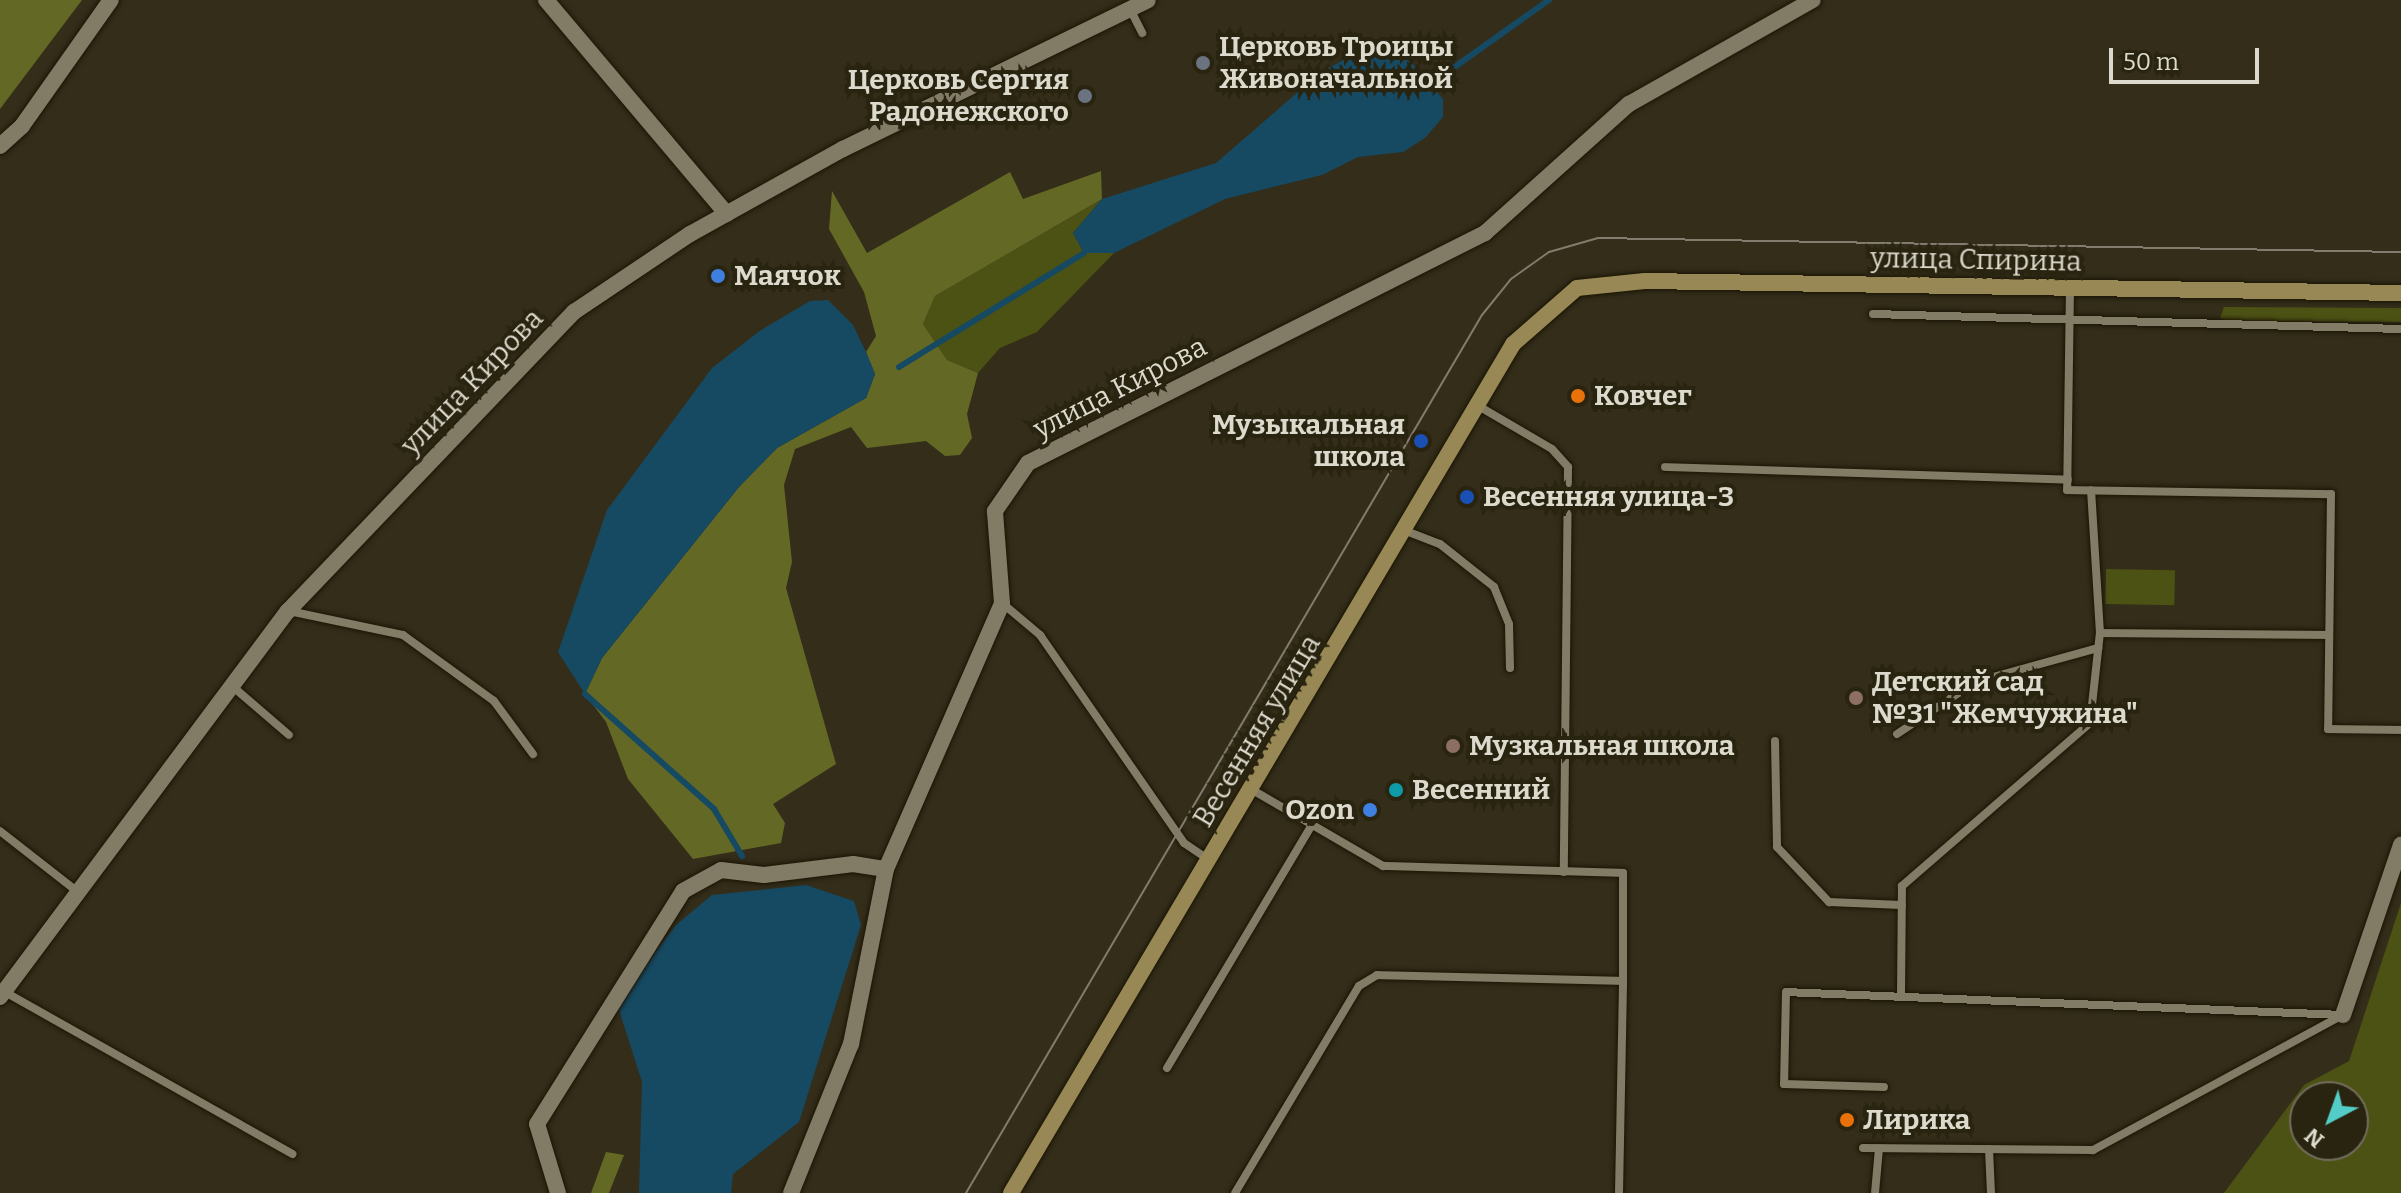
<!DOCTYPE html>
<meta charset="utf-8">
<style>
body{margin:0}
#map{position:relative;width:2401px;height:1193px;overflow:hidden;background:#332d1a;font-family:Bitter,serif}
div>[style]{position:absolute}
[style*='--x']{left:calc(var(--x)*1px);top:calc(var(--y)*1px);width:calc(var(--w)*1px);rotate:calc(var(--a)*1deg)}
.green>*{inset:0;background:#4c5114;transform-origin:0 0}
.forest>*{inset:0;background:#636925}
.water>*{inset:0;background:#164a63}
.stream>*{height:6px;margin:-3px;padding:0 3px;transform-origin:3px;border-radius:3px;background:#164a63}
.roads{filter:drop-shadow(0 0 2px #1b1504) drop-shadow(0 0 2px #1b1504)}
.service>*{height:8px;margin:-4px;padding:0 4px;transform-origin:4px;border-radius:4px;background:#827c66}
.minor>*{height:16px;margin:-8px;padding:0 8px;transform-origin:8px;border-radius:8px;background:#827c66}
.secondary>*{height:16px;margin:-8px;padding:0 8px;transform-origin:8px;border-radius:8px;background:#988855}
.tram>*{height:2px;margin:-1px;padding:0 1px;transform-origin:1px;border-radius:1px;background:#817c6d}
.dots>*{width:22px;height:22px;translate:-50% -50%;box-sizing:border-box;border:4px solid #292410;border-radius:50%}
span{translate:-50% -50%;white-space:nowrap;text-align:center;line-height:1.15;-webkit-text-stroke:8px #292410;paint-order:stroke}
.poi-label{font-size:28px;color:#dcd9cd;font-weight:700}
.left{translate:0 -50%;text-align:left}
.right{translate:-100% -50%;text-align:right}
.street-label{font-size:28px;color:#dcd9cd}
.north{position:absolute;left:2289px;top:1081px;width:80px;height:80px;box-sizing:border-box;background:#292410;border:2px solid #716c5c;border-radius:50%;rotate:221deg;font-size:22px;font-weight:700;line-height:32px;text-align:center;color:#dcd9cd}
.north::after{content:'';display:block;margin:auto;width:28px;height:36px;background:#54cdc8;clip-path:polygon(50% 0,100% 100%,50% 72%,0 100%)}
.scale{position:absolute;left:2109px;top:48px;width:150px;height:36px;box-sizing:border-box;border:4px solid #dcd9cd;border-top:0;padding-left:10px;font-size:24px;line-height:28px;white-space:nowrap;color:#dcd9cd;-webkit-text-stroke:6px #292410;paint-order:stroke}
</style>
<div id="map">
<div class="green">
<i style="clip-path:polygon(1102px 199px,1073px 233px,1084px 253px,1114px 253px,1037px 332px,1000px 348px,978px 373px,947px 360px,923px 324px,935px 296px)"></i>
<i style="clip-path:polygon(2224px 307px,2401px 308px,2401px 322px,2228px 321px,2220px 318px)"></i>
<i style="left:2106px;top:569px;width:69px;height:35px;rotate:1deg"></i>
<i style="clip-path:polygon(evenodd,2401px 903px,2401px 1193px,2224px 1193px,2304px 1085px,2349px 1061px,2401px 903px,2305px 1097px,2353px 1097px,2353px 1145px,2305px 1145px,2305px 1097px)"></i>
</div>
<div class="forest">
<i style="clip-path:polygon(0 0,82px 0,0 109px)"></i>
<i style="clip-path:polygon(1101px 171px,1102px 199px,935px 296px,923px 324px,947px 360px,978px 373px,967px 414px,972px 438px,960px 455px,945px 456px,926px 441px,867px 448px,851px 427px,795px 449px,784px 485px,792px 562px,786px 588px,836px 764px,773px 804px,785px 823px,781px 843px,693px 859px,628px 779px,606px 722px,585px 694px,602px 658px,739px 487px,777px 448px,866px 398px,875px 374px,866px 352px,876px 336px,864px 292px,829px 229px,832px 191px,867px 253px,1010px 172px,1023px 199px)"></i>
<i style="clip-path:polygon(606px 1152px,624px 1155px,609px 1193px,591px 1193px)"></i>
</div>
<div class="water">
<i style="clip-path:polygon(1377px 42px,1402px 52px,1443px 99px,1443px 117px,1425px 138px,1403px 152px,1358px 157px,1322px 175px,1225px 199px,1114px 253px,1084px 253px,1073px 233px,1102px 199px,1216px 163px,1321px 72px)"></i>
<i style="clip-path:polygon(828px 300px,853px 325px,866px 352px,875px 374px,866px 398px,777px 448px,739px 487px,602px 658px,585px 694px,558px 652px,607px 510px,712px 368px,761px 330px,810px 301px)"></i>
<i style="clip-path:polygon(806px 885px,854px 901px,861px 925px,799px 1122px,733px 1174px,731px 1193px,639px 1193px,642px 1082px,619px 1010px,628px 988px,676px 925px,712px 895px)"></i>
</div>
<div class="stream">
<i style="--x:1456;--y:66;--w:114;--a:-35.4"></i>
<i style="--x:899;--y:367;--w:217;--a:-31.6"></i>
<i style="--x:585;--y:694;--w:173;--a:41.7"></i>
<i style="--x:714;--y:809;--w:55;--a:59.2"></i>
</div>
<div class="roads">
<div class="service">
<i style="--x:1130;--y:9;--w:27;--a:63"></i>
<i style="--x:2070;--y:287;--w:203;--a:90.8"></i>
<i style="--x:2067;--y:490;--w:264;--a:0.9"></i>
<i style="--x:2331;--y:494;--w:235;--a:90.7"></i>
<i style="--x:2328;--y:729;--w:73;--a:0.8"></i>
<i style="--x:1873;--y:314;--w:528;--a:1.63"></i>
<i style="--x:1475;--y:404;--w:89;--a:30.3"></i>
<i style="--x:1552;--y:449;--w:24;--a:48"></i>
<i style="--x:1568;--y:467;--w:405;--a:90.6"></i>
<i style="--x:1665;--y:467;--w:403;--a:1.8"></i>
<i style="--x:1406;--y:531;--w:36;--a:21"></i>
<i style="--x:1440;--y:544;--w:69;--a:38.5"></i>
<i style="--x:1494;--y:587;--w:40;--a:68"></i>
<i style="--x:1509;--y:624;--w:44;--a:88.7"></i>
<i style="--x:1002;--y:603;--w:50;--a:40.1"></i>
<i style="--x:1040;--y:635;--w:253;--a:55.3"></i>
<i style="--x:1184;--y:843;--w:30;--a:34"></i>
<i style="--x:289;--y:611;--w:116;--a:11.9"></i>
<i style="--x:403;--y:635;--w:112;--a:36"></i>
<i style="--x:494;--y:701;--w:66;--a:53.7"></i>
<i style="--x:2100;--y:633;--w:229;--a:0.5"></i>
<i style="--x:232;--y:686;--w:75;--a:40.7"></i>
<i style="--x:1897;--y:734;--w:94;--a:-33.7"></i>
<i style="--x:1975;--y:682;--w:128;--a:-15.5"></i>
<i style="--x:1775;--y:741;--w:106;--a:88.9"></i>
<i style="--x:1777;--y:847;--w:76;--a:46.6"></i>
<i style="--x:1829;--y:902;--w:73;--a:2.4"></i>
<i style="--x:0;--y:831;--w:94;--a:38.1"></i>
<i style="--x:5;--y:992;--w:330;--a:29.4"></i>
<i style="--x:1901;--y:995;--w:109;--a:-89.5"></i>
<i style="--x:1902;--y:886;--w:249;--a:-40.9"></i>
<i style="--x:2090;--y:723;--w:91;--a:-83.7"></i>
<i style="--x:2100;--y:633;--w:143;--a:-93.6"></i>
<i style="--x:1167;--y:1068;--w:283;--a:-59.2"></i>
<i style="--x:1863;--y:1148;--w:230;--a:0.5"></i>
<i style="--x:2093;--y:1150;--w:284;--a:-28.4"></i>
<i style="--x:2343;--y:1015;--w:557;--a:-177.64"></i>
<i style="--x:1786;--y:992;--w:92;--a:91.2"></i>
<i style="--x:1784;--y:1084;--w:100;--a:1.7"></i>
<i style="--x:1989;--y:1149;--w:44;--a:87.4"></i>
<i style="--x:1235;--y:1193;--w:241;--a:-59.1"></i>
<i style="--x:1359;--y:986;--w:21;--a:-31"></i>
<i style="--x:1377;--y:975;--w:246;--a:1.4"></i>
<i style="--x:1623;--y:981;--w:108;--a:-90"></i>
<i style="--x:1623;--y:873;--w:240;--a:-178.3"></i>
<i style="--x:1383;--y:866;--w:149;--a:-149.8"></i>
<i style="--x:1619;--y:1193;--w:212;--a:-88.9"></i>
<i style="--x:1875;--y:1193;--w:45;--a:-84.9"></i>
</div>
<div class="minor">
<i style="--x:546;--y:0;--w:280;--a:49.8"></i>
<i style="--x:0;--y:146;--w:30;--a:-42"></i>
<i style="--x:22;--y:126;--w:154;--a:-54.8"></i>
<i style="--x:0;--y:997;--w:482;--a:-53.3"></i>
<i style="--x:288;--y:611;--w:414;--a:-46.3"></i>
<i style="--x:574;--y:312;--w:140;--a:-33.9"></i>
<i style="--x:690;--y:234;--w:175;--a:-29.1"></i>
<i style="--x:843;--y:149;--w:339;--a:-26"></i>
<i style="--x:2343;--y:1015;--w:180;--a:-71.2"></i>
<i style="--x:558;--y:1193;--w:72;--a:-106.9"></i>
<i style="--x:537;--y:1124;--w:275;--a:-57.9"></i>
<i style="--x:683;--y:891;--w:43;--a:-28.9"></i>
<i style="--x:721;--y:870;--w:43;--a:6.6"></i>
<i style="--x:764;--y:875;--w:90;--a:-7"></i>
<i style="--x:853;--y:864;--w:33;--a:9"></i>
<i style="--x:791;--y:1193;--w:161;--a:-68.1"></i>
<i style="--x:851;--y:1044;--w:178;--a:-78.7"></i>
<i style="--x:886;--y:869;--w:290;--a:-66.4"></i>
<i style="--x:1002;--y:603;--w:92;--a:-94.4"></i>
<i style="--x:995;--y:511;--w:58;--a:-55.5"></i>
<i style="--x:1028;--y:463;--w:512;--a:-26.72"></i>
<i style="--x:1485;--y:233;--w:193;--a:-41.9"></i>
<i style="--x:1629;--y:104;--w:211;--a:-29.5"></i>
</div>
<div class="secondary">
<i style="--x:1011;--y:1193;--w:986;--a:-59.4"></i>
<i style="--x:1513;--y:344;--w:85;--a:-41.2"></i>
<i style="--x:1577;--y:288;--w:68;--a:-5.9"></i>
<i style="--x:1645;--y:281;--w:756;--a:0.91"></i>
</div>
</div>
<div class="tram">
<i style="--x:966;--y:1193;--w:1018;--a:-59.56"></i>
<i style="--x:1482;--y:315;--w:46;--a:-51.1"></i>
<i style="--x:1511;--y:279;--w:47;--a:-35.4"></i>
<i style="--x:1549;--y:252;--w:51;--a:-15.9"></i>
<i style="--x:1598;--y:238;--w:803;--a:1"></i>
</div>
<div class="dots">
<i style="left:1203px;top:63px;background:#6b7280"></i>
<i style="left:1085px;top:96px;background:#6b7280"></i>
<i style="left:718px;top:276px;background:#3f7fe0"></i>
<i style="left:1578px;top:396px;background:#e8710a"></i>
<i style="left:1421px;top:441px;background:#1a4fb4"></i>
<i style="left:1467px;top:497px;background:#1a4fb4"></i>
<i style="left:1856px;top:698px;background:#8d6e63"></i>
<i style="left:1453px;top:746px;background:#8d6e63"></i>
<i style="left:1396px;top:790px;background:#0f9aa8"></i>
<i style="left:1370px;top:810px;background:#3f7fe0"></i>
<i style="left:1847px;top:1120px;background:#e8710a"></i>
</div>
<div class="poi-label">
<span class="left" style="left:1219px;top:63px">Церковь Троицы<br>Живоначальной</span>
<span class="right" style="left:1069px;top:96px">Церковь Сергия<br>Радонежского</span>
<span class="left" style="left:734px;top:276px">Маячок</span>
<span class="left" style="left:1594px;top:396px">Ковчег</span>
<span class="right" style="left:1405px;top:441px">Музыкальная<br>школа</span>
<span class="left" style="left:1483px;top:497px">Весенняя улица-3</span>
<span class="left" style="left:1872px;top:698px">Детский сад<br>№31 "Жемчужина"</span>
<span class="left" style="left:1469px;top:746px">Музкальная школа</span>
<span class="left" style="left:1412px;top:790px">Весенний</span>
<span class="right" style="left:1354px;top:810px">Ozon</span>
<span class="left" style="left:1863px;top:1120px">Лирика</span>
</div>
<div class="street-label">
<span style="left:1976px;top:260px;rotate:1deg">улица Спирина</span>
<span style="left:472px;top:382px;rotate:-46deg">улица Кирова</span>
<span style="left:1120px;top:388px;rotate:-27deg">улица Кирова</span>
<span style="left:1257px;top:731px;rotate:-59deg">Весенняя улица</span>
</div>
<div class="north">N</div>
<div class="scale">50 m</div>
</div>
